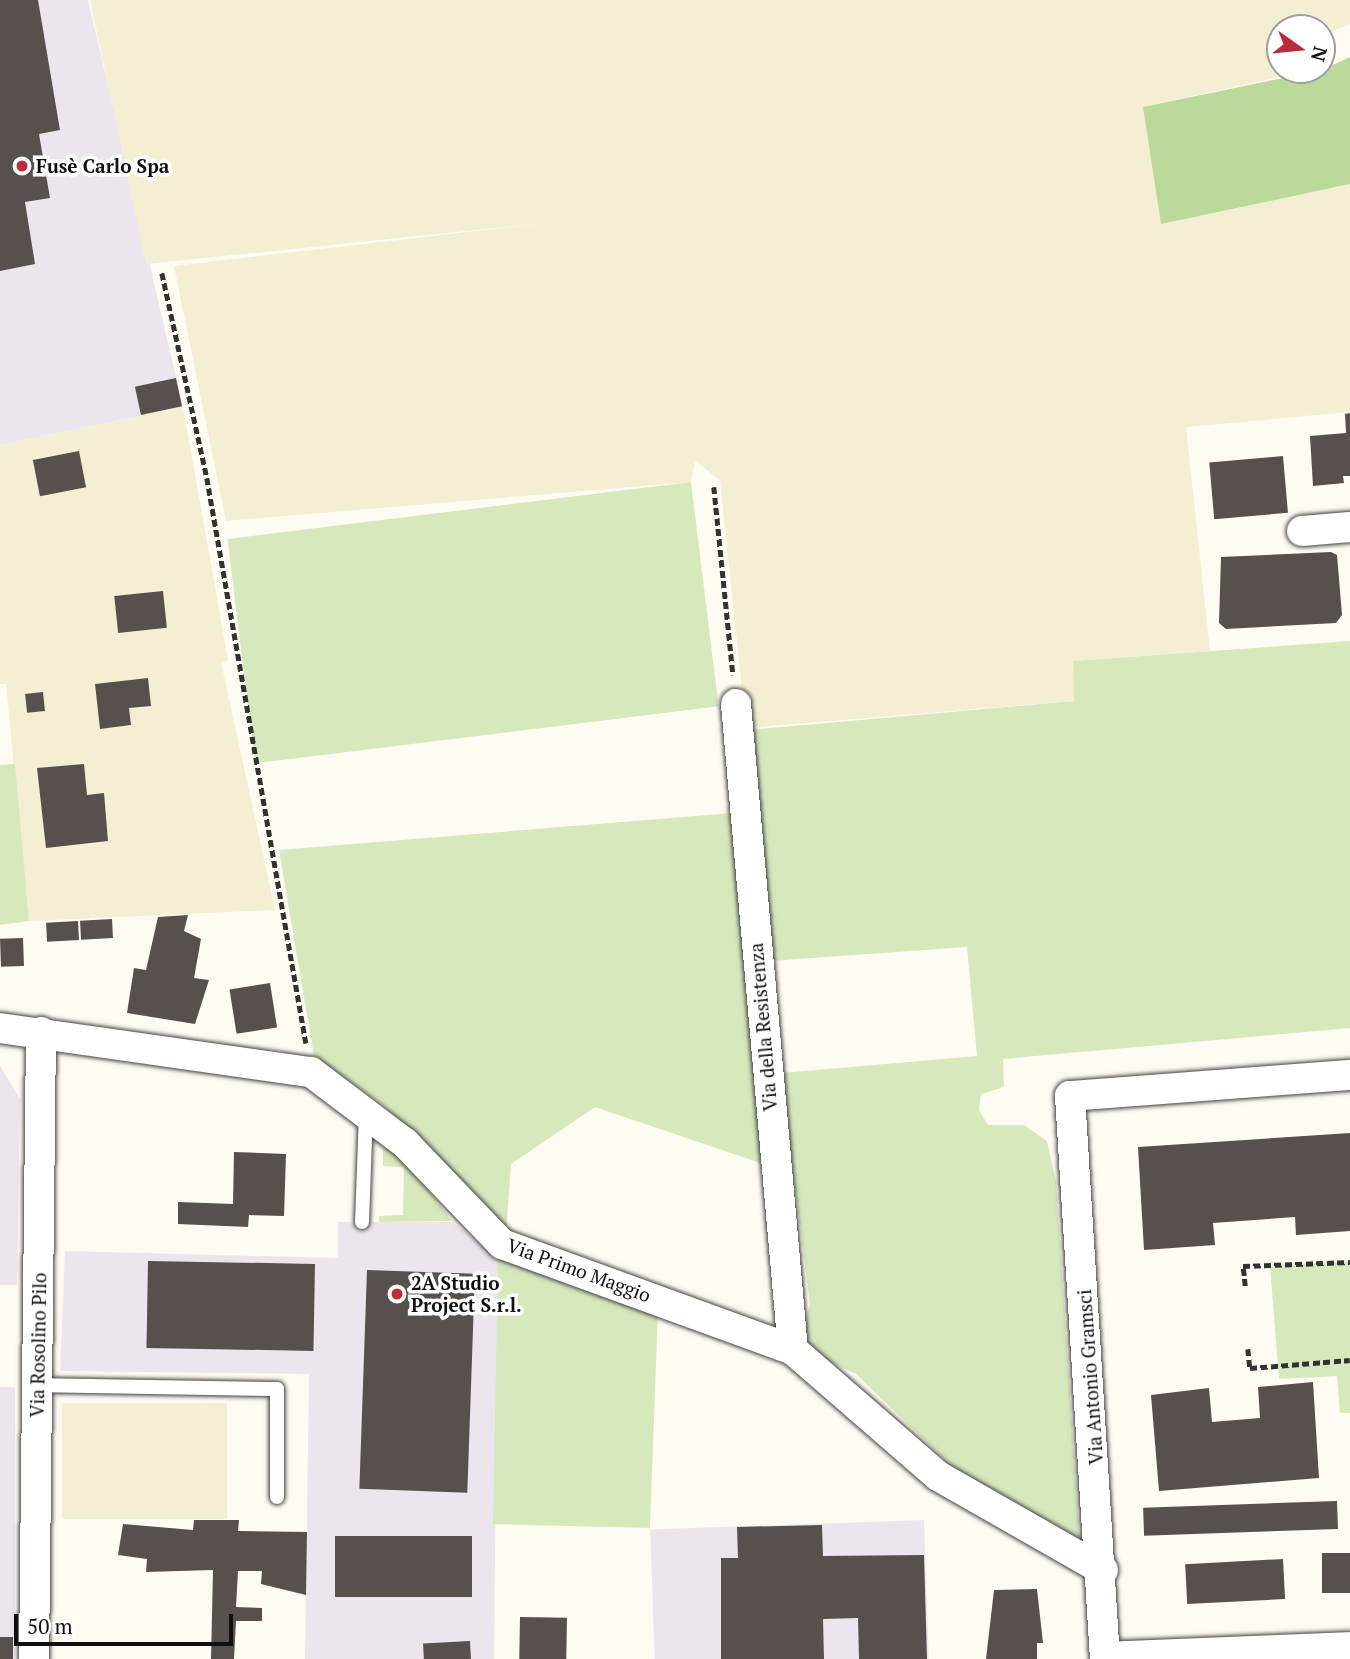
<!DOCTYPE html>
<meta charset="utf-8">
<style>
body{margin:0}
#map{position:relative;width:1350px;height:1659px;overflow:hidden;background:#fefbf3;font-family:"PT Serif",serif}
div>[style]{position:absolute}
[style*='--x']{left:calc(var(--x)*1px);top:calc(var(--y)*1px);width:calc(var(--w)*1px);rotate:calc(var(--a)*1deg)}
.industrial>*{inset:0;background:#ece5ed;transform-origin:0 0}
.farmland>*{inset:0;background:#f4efd3;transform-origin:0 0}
.green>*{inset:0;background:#d7e8bd;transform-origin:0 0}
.forest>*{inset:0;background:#bcd99c}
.building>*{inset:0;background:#58504c;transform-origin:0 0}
.path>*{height:4.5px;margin-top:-2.25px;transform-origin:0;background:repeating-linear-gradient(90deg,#323232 0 7px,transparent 0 10.5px)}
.roads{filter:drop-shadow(0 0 2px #434343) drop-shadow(0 0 2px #434343)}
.service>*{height:14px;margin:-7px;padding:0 7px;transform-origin:7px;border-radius:7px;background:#fff}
.minor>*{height:30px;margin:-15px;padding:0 15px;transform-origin:15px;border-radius:15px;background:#fff}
.dots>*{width:19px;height:19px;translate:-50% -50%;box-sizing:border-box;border:4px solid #fff;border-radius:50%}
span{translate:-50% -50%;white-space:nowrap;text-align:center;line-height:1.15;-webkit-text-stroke:7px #fff;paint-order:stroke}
.poi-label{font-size:19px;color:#101010;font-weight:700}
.left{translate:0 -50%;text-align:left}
.street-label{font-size:19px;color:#101010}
.north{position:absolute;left:1266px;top:14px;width:70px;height:70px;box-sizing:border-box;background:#fff;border:2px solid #9f9f9f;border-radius:50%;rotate:105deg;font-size:19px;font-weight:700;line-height:28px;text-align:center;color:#101010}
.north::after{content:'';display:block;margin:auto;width:24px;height:32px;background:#bb2c3e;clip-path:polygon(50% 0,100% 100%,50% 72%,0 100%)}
.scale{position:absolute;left:14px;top:1614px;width:219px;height:32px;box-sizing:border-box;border:4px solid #101010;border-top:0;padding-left:9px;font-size:21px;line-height:24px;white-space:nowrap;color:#101010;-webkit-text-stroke:5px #fff;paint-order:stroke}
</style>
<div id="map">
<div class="industrial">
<i style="clip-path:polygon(0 0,88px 0,183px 407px,0 445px)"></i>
<i style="clip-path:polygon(0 1066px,20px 1099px,17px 1285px,0 1285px)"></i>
<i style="clip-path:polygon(338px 1222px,452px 1222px,498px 1257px,494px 1659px,305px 1659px,309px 1374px,60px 1371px,65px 1251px,338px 1258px)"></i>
<i style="left:0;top:1387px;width:15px;height:272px"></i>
<i style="left:924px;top:1520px;width:139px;height:274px;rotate:88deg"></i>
</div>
<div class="farmland">
<i style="clip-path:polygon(90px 0,1350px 0,1350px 24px,1322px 36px,1322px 28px,1280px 28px,1280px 70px,1293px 74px,1143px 107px,1334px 188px,1350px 184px,1350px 412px,1186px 427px,1210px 651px,1073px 661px,1074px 701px,746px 728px,720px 480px,695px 461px,691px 482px,226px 521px,174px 266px,554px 222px,146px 264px)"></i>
<i style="clip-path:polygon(183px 407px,228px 660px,221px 662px,275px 910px,29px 921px,6px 684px,0 684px,0 445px)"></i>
<i style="left:227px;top:1403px;width:116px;height:165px;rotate:90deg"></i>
</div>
<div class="green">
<i style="left:691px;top:482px;width:226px;height:467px;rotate:83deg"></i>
<i style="clip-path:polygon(1350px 641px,1350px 1028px,1003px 1059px,1004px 1087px,981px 1094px,979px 1110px,988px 1125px,1024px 1125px,1047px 1141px,1056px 1181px,1080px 1547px,952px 1467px,856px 1374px,798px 1347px,810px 1305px,781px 1073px,977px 1056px,967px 947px,770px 961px,747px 730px,1074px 701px,1073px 661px)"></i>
<i style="clip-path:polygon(15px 764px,29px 921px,0 925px,0 765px)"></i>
<i style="clip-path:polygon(732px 813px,769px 1166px,595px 1107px,511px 1164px,506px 1233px,455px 1189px,386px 1107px,314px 1056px,279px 850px)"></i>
<i style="clip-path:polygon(383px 1147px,398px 1151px,452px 1221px,379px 1222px,379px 1216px,403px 1215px,404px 1167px,383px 1166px)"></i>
<i style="clip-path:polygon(498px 1257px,658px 1310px,650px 1528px,493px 1524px)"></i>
<i style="clip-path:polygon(1350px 1261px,1350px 1413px,1340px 1413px,1337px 1376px,1279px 1379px,1270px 1266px)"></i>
</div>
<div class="forest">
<i style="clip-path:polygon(1350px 57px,1350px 184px,1161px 224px,1143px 107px,1322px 70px)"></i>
</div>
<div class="building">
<i style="clip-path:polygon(0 0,38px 0,60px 130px,39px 134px,50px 198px,25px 202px,35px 264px,0 271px)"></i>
<i style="left:176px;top:378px;width:29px;height:42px;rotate:78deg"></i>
<i style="clip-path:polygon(1350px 413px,1350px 476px,1343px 476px,1344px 483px,1313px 486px,1310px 436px,1346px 433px,1345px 414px)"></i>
<i style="left:79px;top:451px;width:37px;height:47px;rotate:79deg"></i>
<i style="left:1283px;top:456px;width:57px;height:74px;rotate:85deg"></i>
<i style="clip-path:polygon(1331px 552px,1337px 555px,1342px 615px,1336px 623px,1226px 629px,1219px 623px,1221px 557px)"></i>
<i style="left:163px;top:591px;width:37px;height:49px;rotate:84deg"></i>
<i style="clip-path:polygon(148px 678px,151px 706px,129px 708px,131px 725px,100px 729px,95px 684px)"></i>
<i style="left:43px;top:692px;width:19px;height:18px;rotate:84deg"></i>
<i style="clip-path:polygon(84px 764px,87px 795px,104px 793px,108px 841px,46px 848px,37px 768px)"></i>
<i style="clip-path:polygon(188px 915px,184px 931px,201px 939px,194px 978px,209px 980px,195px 1024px,127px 1013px,134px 968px,146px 970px,158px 917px)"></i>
<i style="left:112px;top:919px;width:19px;height:32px;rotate:87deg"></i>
<i style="left:78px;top:921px;width:19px;height:32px;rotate:87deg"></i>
<i style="left:23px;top:938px;width:28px;height:23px;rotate:88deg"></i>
<i style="left:270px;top:983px;width:45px;height:41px;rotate:81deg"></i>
<i style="clip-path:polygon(1350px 1133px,1350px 1231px,1296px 1235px,1295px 1217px,1213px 1223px,1215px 1245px,1144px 1250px,1138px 1147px)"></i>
<i style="clip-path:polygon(234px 1152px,286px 1154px,284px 1216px,249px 1215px,248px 1227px,178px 1224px,178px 1202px,233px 1204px)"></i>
<i style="left:148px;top:1261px;width:167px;height:87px;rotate:1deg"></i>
<i style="left:367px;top:1270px;width:108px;height:219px;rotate:2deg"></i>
<i style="clip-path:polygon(1313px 1382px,1319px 1478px,1159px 1491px,1151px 1395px,1209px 1388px,1212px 1422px,1260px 1418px,1258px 1387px)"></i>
<i style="left:1337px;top:1501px;width:28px;height:194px;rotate:88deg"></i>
<i style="clip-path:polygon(194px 1520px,239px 1520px,238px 1531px,307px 1532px,306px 1595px,261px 1584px,262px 1571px,238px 1571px,236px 1607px,262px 1608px,262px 1621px,236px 1621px,234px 1659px,211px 1659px,213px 1570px,146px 1572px,147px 1559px,118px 1555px,123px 1524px,193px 1530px)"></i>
<i style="clip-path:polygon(822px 1525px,823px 1556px,924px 1555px,927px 1659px,859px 1659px,858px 1618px,823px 1619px,824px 1659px,721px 1659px,721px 1558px,738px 1558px,737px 1527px)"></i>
<i style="left:335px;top:1536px;width:137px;height:61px"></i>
<i style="left:1350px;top:1553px;width:40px;height:28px;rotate:90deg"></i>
<i style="left:1283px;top:1559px;width:40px;height:98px;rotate:87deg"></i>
<i style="clip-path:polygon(1037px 1589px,1043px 1643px,1037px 1643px,1037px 1659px,986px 1659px,994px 1590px)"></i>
<i style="left:520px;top:1617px;width:47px;height:42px;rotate:1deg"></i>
<i style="left:0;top:1637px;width:13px;height:22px"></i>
<i style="left:470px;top:1641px;width:18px;height:47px;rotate:87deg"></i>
</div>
<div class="path">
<i style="--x:162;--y:273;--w:210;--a:77.6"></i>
<i style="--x:207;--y:478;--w:574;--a:80.06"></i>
<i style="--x:714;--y:487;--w:189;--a:84.2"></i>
<i style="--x:1245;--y:1286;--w:20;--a:-96"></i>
<i style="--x:1243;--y:1266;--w:107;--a:-2.1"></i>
<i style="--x:1248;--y:1349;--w:19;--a:84"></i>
<i style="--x:1250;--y:1368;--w:100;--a:-4.6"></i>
</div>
<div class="roads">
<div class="service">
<i style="--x:362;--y:1222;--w:107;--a:-87.9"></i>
<i style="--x:37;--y:1385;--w:240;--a:1"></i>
<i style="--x:277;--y:1389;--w:108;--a:90"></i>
</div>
<div class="minor">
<i style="--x:1302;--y:531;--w:48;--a:-4.8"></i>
<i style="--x:736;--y:704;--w:649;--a:84.96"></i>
<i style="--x:0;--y:1028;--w:314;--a:8.1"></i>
<i style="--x:311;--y:1072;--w:118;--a:37.1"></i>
<i style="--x:405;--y:1143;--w:140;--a:46.2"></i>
<i style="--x:502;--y:1244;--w:310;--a:20"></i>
<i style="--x:793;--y:1350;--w:192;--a:41"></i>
<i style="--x:938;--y:1476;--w:190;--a:29.7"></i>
<i style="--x:1105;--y:1657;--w:245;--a:-2.3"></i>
<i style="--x:34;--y:1659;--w:627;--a:-89.36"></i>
<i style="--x:1105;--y:1659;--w:564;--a:-93.56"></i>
<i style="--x:1070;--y:1096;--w:281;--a:-4.3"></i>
</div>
</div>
<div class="dots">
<i style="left:22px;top:166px;background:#bb2c3e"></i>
<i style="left:397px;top:1294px;background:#bb2c3e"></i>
</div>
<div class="poi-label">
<span class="left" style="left:36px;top:166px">Fusè Carlo Spa</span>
<span class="left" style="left:411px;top:1294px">2A Studio<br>Project S.r.l.</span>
</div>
<div class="street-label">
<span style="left:763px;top:1027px;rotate:-95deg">Via della Resistenza</span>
<span style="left:579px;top:1270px;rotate:20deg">Via Primo Maggio</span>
<span style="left:38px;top:1345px;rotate:-89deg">Via Rosolino Pilo</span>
<span style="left:1090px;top:1377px;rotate:-94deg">Via Antonio Gramsci</span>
</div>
<div class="north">N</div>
<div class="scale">50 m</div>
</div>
